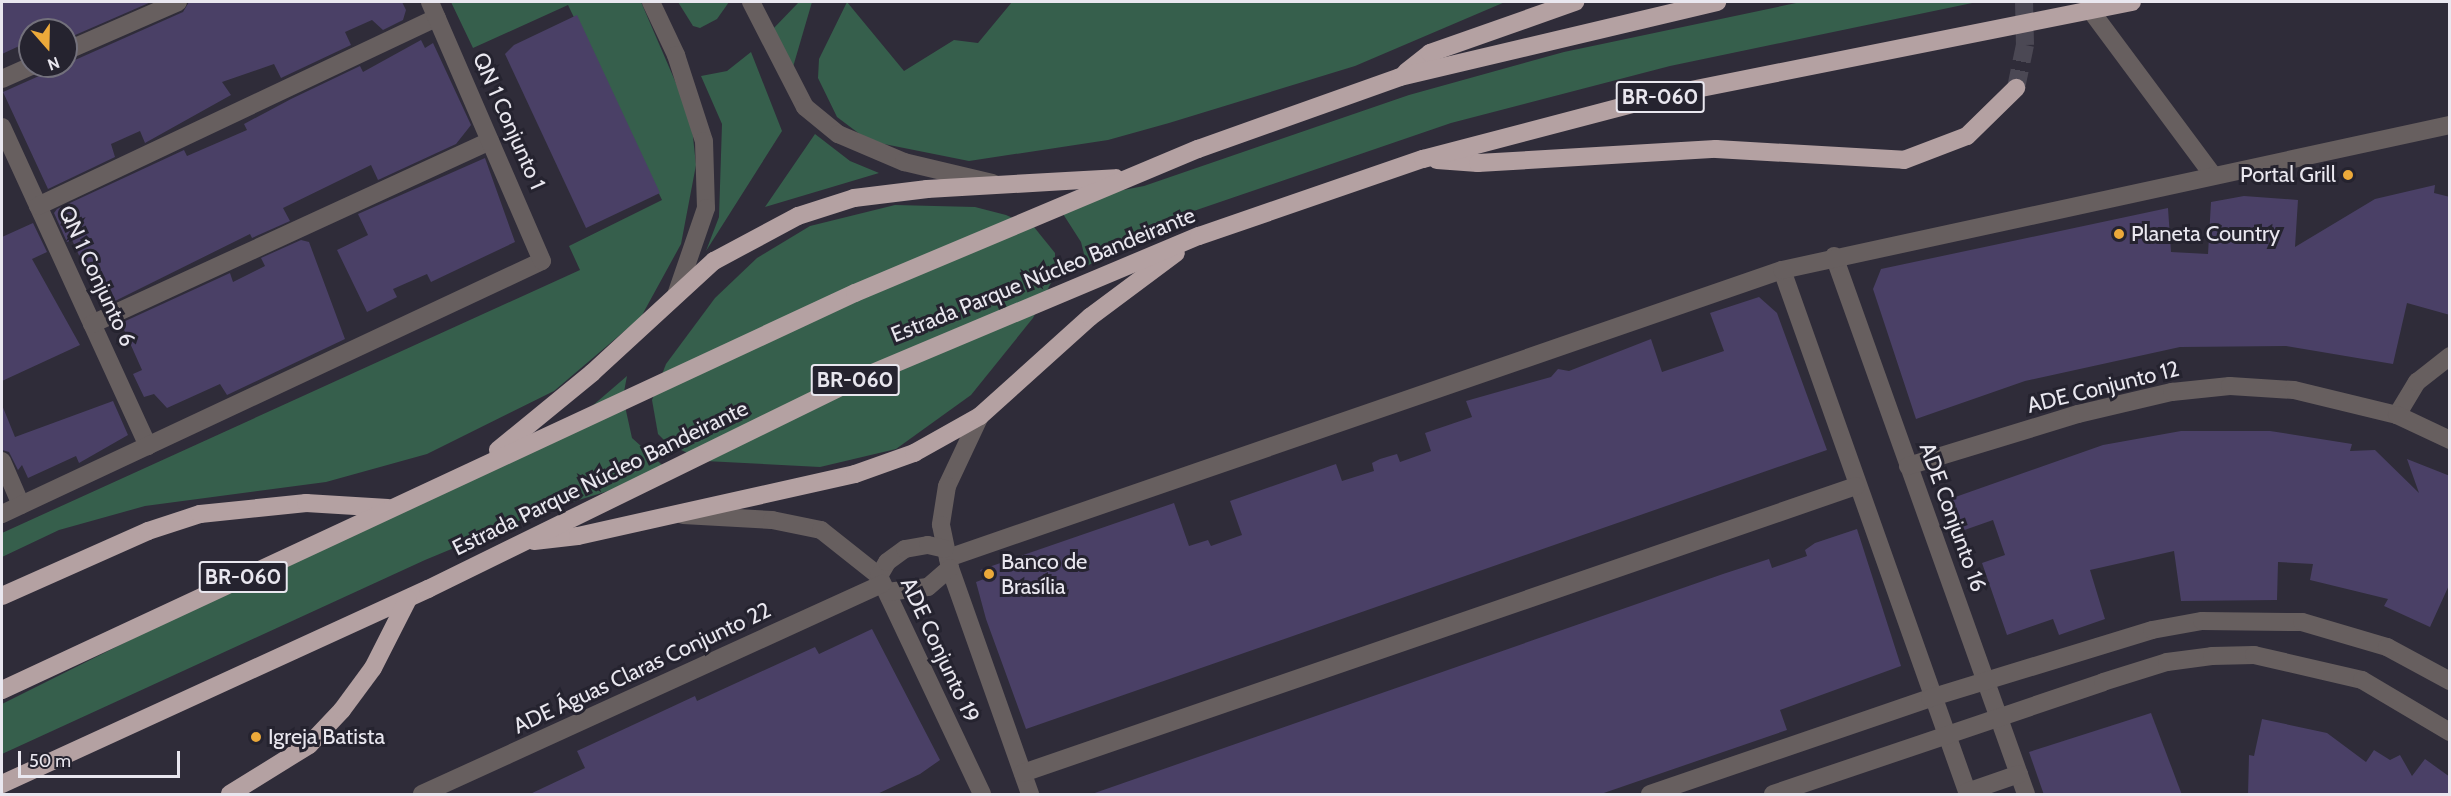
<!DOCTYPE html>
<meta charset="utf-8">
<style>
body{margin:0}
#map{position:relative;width:2451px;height:796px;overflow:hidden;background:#2f2c39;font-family:Cabin,sans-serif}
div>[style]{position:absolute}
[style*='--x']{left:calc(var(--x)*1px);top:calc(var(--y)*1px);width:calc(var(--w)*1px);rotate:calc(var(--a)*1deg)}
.green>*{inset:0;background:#365f4c}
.building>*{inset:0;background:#4a4066}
.highway-tunnel>*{height:18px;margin-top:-9px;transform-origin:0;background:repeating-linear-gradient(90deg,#4b4854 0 18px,transparent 0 27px)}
.minor>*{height:18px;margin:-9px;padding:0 9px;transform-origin:9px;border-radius:9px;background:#675f5f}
.highway>*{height:18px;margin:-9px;padding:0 9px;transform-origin:9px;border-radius:9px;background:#b4a1a2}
.dots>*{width:16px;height:16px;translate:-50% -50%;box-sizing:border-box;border:3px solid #25232f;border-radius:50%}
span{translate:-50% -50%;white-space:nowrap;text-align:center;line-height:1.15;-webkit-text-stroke:6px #25232f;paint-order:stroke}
.shield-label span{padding:2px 4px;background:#25232f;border:2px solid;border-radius:4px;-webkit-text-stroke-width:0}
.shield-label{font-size:21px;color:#e9e7ef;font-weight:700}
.street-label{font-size:22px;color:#e9e7ef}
.poi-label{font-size:22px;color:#e9e7ef}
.right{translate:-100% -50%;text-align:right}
.left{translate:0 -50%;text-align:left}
.frame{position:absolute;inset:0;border:3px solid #e9e7ef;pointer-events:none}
.north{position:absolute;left:18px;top:18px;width:60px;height:60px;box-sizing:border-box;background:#25232f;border:2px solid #73717c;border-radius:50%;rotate:160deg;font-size:16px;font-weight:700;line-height:24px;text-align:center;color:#e9e7ef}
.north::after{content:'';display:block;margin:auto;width:21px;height:27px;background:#eca93a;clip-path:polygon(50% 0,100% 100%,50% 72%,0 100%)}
.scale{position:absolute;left:18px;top:751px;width:162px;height:27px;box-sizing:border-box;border:3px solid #e9e7ef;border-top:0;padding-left:8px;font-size:18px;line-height:21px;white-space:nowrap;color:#e9e7ef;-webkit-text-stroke:4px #25232f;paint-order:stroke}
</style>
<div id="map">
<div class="green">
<i style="clip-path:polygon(451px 2px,641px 2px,691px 118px,696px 165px,681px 244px,641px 317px,554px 391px,427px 454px,326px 482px,145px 506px,59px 530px,2px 557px,2px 533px,580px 270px,569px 246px,662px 200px,568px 5px,473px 48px)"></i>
<i style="clip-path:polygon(678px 2px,729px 2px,717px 19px,700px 28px,693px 26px)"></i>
<i style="clip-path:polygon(799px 2px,812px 2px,793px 67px,772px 30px)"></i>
<i style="clip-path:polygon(847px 2px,904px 71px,954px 40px,978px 43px,1012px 2px,1505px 2px,1355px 66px,1169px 123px,1108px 140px,969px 161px,869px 141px,837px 117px,818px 78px,819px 59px)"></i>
<i style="clip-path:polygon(1801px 2px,1977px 2px,1670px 66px,1451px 123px,1179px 216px,1087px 266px,1081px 242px,1056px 203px,1144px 186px,1409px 95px,1564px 52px)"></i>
<i style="clip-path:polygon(751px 52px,782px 131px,706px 251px,719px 217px,722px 124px,701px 76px,727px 71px)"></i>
<i style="clip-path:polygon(815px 134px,850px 161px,879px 173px,765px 207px)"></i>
<i style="clip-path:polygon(895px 205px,975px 207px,1006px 215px,1034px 227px,1055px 253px,1055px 275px,1033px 318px,971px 395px,896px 449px,820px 467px,705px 461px,668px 444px,658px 434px,652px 400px,666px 364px,715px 298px,757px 258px,810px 226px)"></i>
<i style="clip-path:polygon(627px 376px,623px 397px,632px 438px,670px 472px,543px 511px,425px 560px,2px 754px,2px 704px,584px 413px)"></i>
</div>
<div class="building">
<i style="clip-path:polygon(2px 2px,151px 2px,66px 39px,66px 30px,30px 30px,30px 41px,2px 54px)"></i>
<i style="clip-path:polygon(189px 2px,402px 2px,406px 10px,403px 20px,383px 30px,372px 20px,345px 32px,351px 45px,281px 78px,274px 64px,222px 82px,231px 95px,145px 143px,140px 131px,111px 144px,115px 157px,48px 189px,3px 92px,183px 12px)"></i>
<i style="clip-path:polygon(577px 15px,660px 193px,586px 228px,505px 54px,514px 45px)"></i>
<i style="clip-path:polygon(421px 40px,425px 48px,433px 43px,471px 125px,456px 144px,378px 180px,371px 165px,283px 208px,290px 221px,252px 238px,250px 234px,111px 303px,109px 297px,100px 301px,72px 240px,67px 242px,54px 213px,57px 209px,184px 150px,187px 156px,247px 130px,244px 124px,291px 99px,360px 66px,363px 72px)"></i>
<i style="clip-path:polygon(485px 158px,515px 242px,431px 282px,427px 274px,393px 289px,397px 297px,367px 312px,337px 250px,368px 235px,358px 214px)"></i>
<i style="clip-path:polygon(2435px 185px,2434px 193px,2450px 197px,2450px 315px,2407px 303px,2393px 364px,2286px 346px,2180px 347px,2025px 381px,1916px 419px,1873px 289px,1881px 269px,2168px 208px,2171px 252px,2208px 254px,2211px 202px,2244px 196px,2298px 200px,2295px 247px,2375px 199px)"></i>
<i style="clip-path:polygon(33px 223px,47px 252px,32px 259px,80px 345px,2px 381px,2px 237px)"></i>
<i style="clip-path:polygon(301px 240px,309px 242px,345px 339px,227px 395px,220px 384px,167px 408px,154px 394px,144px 397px,133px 374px,142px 370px,121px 323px,230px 273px,233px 282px,265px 266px,261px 258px)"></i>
<i style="clip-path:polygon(1759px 297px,1777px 313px,1827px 450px,1026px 729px,986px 619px,976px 582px,984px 579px,980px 570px,1174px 503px,1189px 546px,1208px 540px,1211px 546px,1242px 535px,1230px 501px,1336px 464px,1342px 481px,1374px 471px,1372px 463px,1380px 459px,1397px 454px,1400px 462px,1431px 451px,1425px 433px,1472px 417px,1466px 401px,1551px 377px,1558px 369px,1569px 371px,1651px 339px,1662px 372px,1724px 351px,1710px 313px)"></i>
<i style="clip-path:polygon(113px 401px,128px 435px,79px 463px,76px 456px,28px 478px,22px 465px,18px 470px,9px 452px,2px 450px,2px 405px,15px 437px)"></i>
<i style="clip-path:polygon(2181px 431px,2270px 431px,2352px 444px,2350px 451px,2375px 450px,2419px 493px,2407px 459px,2450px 476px,2450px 583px,2430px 627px,2384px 606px,2388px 599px,2310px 580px,2313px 564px,2278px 562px,2277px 600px,2181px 601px,2174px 551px,2090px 570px,2105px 619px,2059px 635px,2053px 619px,2007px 635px,1982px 563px,2005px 555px,1993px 520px,1956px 533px,1944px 501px,2103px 445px)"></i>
<i style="clip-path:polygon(1857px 529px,1901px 666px,1780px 710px,1787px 730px,1598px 795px,1089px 795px,1723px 574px,1769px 559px,1772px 568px,1807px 556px,1805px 550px,1815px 543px)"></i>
<i style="clip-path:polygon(872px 629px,940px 760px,920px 774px,875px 795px,528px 795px,585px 768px,577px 751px,695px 696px,697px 701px,815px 647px,819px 654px)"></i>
<i style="clip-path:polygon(2151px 713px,2182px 795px,2044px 795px,2029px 752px)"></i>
<i style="clip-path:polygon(2262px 719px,2327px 733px,2366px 762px,2374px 750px,2390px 760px,2400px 755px,2412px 776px,2425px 759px,2450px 777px,2450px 795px,2248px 795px,2249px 755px,2254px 756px)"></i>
</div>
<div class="highway-tunnel">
<i style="--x:2016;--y:88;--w:44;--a:-78.2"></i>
<i style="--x:2025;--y:45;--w:43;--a:-91.3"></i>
</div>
<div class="minor">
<i style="--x:651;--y:2;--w:59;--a:64.7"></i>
<i style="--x:676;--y:55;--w:90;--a:72"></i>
<i style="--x:704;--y:141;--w:67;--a:88.3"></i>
<i style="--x:706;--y:208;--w:92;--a:109"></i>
<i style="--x:751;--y:2;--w:118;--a:62.8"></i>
<i style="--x:805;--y:107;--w:43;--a:39.3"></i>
<i style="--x:838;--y:134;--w:72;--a:23"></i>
<i style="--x:904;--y:162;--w:91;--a:13.3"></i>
<i style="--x:2091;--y:11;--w:203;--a:53.4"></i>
<i style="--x:66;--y:51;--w:122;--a:-23.6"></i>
<i style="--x:2;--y:79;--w:32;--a:-24"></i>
<i style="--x:2;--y:127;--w:351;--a:65.4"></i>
<i style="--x:38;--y:206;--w:441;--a:-25.3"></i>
<i style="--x:1834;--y:256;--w:571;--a:70.36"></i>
<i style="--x:1782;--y:270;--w:556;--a:70.46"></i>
<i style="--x:92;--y:324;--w:438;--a:-24.7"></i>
<i style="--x:2397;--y:415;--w:39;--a:-59"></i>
<i style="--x:2417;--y:382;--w:42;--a:-38.2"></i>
<i style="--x:980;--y:416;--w:77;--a:115.2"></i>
<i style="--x:947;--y:486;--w:39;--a:99"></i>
<i style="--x:941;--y:525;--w:44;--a:78.2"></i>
<i style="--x:950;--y:568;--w:240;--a:70.5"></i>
<i style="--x:2;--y:461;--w:48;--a:66.6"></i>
<i style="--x:1908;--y:466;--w:178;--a:-17"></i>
<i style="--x:2078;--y:414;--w:97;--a:-13.2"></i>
<i style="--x:2172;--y:392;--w:58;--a:-5.9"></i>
<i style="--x:2230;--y:386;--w:64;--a:3.6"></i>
<i style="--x:2294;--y:390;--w:106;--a:13.6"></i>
<i style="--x:2397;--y:415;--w:59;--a:25.3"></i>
<i style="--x:2;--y:514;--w:596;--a:-25.1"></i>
<i style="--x:542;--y:261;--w:282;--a:-113.4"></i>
<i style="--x:683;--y:515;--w:89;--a:3.2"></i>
<i style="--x:772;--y:520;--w:50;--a:11.5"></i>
<i style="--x:821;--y:530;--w:74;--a:38.4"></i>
<i style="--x:879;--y:576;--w:241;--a:64.7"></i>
<i style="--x:948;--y:558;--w:882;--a:-19.05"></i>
<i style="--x:1782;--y:270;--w:684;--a:-12.25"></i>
<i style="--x:879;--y:576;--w:16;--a:-60"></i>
<i style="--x:887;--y:562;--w:22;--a:-36"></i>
<i style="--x:905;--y:549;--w:23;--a:-10"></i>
<i style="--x:928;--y:545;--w:17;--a:13"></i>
<i style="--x:887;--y:592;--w:41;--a:-7"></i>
<i style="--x:928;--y:587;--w:29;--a:-41"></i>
<i style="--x:1023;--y:773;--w:881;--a:-19.01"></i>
<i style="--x:1967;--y:792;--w:55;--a:-19.1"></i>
<i style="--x:422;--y:794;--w:506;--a:-24.54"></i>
<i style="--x:1650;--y:794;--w:296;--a:-18.9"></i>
<i style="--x:1930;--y:698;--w:232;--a:-17"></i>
<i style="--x:2152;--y:630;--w:51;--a:-10.2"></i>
<i style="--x:2202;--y:621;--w:100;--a:0.6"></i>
<i style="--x:2302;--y:622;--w:89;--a:16.4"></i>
<i style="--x:2387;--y:647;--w:72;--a:28.4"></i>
<i style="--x:1773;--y:794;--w:348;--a:-18.7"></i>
<i style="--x:2103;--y:682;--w:67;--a:-17.4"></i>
<i style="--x:2167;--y:662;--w:45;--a:-7.6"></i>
<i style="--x:2212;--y:656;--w:42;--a:-1.4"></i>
<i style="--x:2254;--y:655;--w:111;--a:13"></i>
<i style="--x:2362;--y:680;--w:102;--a:30.6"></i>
</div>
<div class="highway">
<i style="--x:1406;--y:72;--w:31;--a:-38"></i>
<i style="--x:1430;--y:53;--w:154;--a:-19.4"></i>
<i style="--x:1437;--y:160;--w:41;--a:4.2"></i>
<i style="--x:1478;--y:163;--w:238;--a:-3.4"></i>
<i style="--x:1716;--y:149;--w:188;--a:3.3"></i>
<i style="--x:1904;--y:160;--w:67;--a:-20.9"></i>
<i style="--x:1967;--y:136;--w:69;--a:-44.4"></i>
<i style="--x:498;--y:450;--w:122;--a:-39.3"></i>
<i style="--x:592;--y:373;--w:166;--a:-42.6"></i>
<i style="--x:714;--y:261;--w:95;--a:-28.2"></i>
<i style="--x:798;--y:216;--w:59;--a:-17.8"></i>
<i style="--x:854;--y:198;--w:74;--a:-7"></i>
<i style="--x:927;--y:189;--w:189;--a:-3.3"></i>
<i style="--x:534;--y:541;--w:44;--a:-6.5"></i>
<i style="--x:578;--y:536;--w:284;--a:-12.6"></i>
<i style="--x:855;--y:474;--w:63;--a:-19.6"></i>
<i style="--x:914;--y:453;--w:76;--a:-29.3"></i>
<i style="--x:980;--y:416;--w:148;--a:-42"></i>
<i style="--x:1090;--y:317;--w:107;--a:-36.7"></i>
<i style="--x:2;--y:596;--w:160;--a:-24"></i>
<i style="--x:148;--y:531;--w:55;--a:-18.1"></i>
<i style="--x:200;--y:514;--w:107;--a:-5.9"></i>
<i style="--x:306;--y:503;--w:82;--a:3.5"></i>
<i style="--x:2;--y:690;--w:941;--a:-24.96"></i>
<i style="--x:855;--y:293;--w:372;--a:-22.8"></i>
<i style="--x:1198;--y:149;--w:214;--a:-19.6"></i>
<i style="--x:1400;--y:77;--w:326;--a:-13.3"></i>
<i style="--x:2;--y:784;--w:469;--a:-24.6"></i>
<i style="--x:428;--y:589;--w:463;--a:-26.1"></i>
<i style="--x:844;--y:385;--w:385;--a:-22.8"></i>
<i style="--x:1199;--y:236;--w:237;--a:-19"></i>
<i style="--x:1423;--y:159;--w:256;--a:-14.7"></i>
<i style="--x:1671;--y:94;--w:470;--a:-11.3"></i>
<i style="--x:230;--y:794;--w:93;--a:-31.8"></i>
<i style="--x:309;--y:745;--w:48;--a:-46.7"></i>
<i style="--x:342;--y:710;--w:52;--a:-53.6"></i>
<i style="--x:373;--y:668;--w:77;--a:-63.1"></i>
</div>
<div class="dots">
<i style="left:2348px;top:175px;background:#eca93a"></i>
<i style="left:2119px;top:234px;background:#eca93a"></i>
<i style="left:989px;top:574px;background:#eca93a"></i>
<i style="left:256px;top:737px;background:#eca93a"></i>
</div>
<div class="shield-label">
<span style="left:1660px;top:97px">BR-060</span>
<span style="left:855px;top:380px">BR-060</span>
<span style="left:243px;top:577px">BR-060</span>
</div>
<div class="street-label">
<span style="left:509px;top:121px;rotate:66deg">QN 1 Conjunto 1</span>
<span style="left:1043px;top:275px;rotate:-22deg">Estrada Parque Núcleo Bandeirante</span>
<span style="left:97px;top:276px;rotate:65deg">QN 1 Conjunto 6</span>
<span style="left:2103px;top:387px;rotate:-14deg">ADE Conjunto 12</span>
<span style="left:600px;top:478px;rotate:-26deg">Estrada Parque Núcleo Bandeirante</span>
<span style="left:1953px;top:517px;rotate:70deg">ADE Conjunto 16</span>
<span style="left:940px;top:650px;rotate:65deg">ADE Conjunto 19</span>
<span style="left:642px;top:668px;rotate:-25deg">ADE Águas Claras Conjunto 22</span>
</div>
<div class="poi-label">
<span class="right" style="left:2336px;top:175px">Portal Grill</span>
<span class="left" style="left:2131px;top:234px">Planeta Country</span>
<span class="left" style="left:1001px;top:574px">Banco de<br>Brasília</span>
<span class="left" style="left:268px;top:737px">Igreja Batista</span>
</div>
<div class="frame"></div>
<div class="north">N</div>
<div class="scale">50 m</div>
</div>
